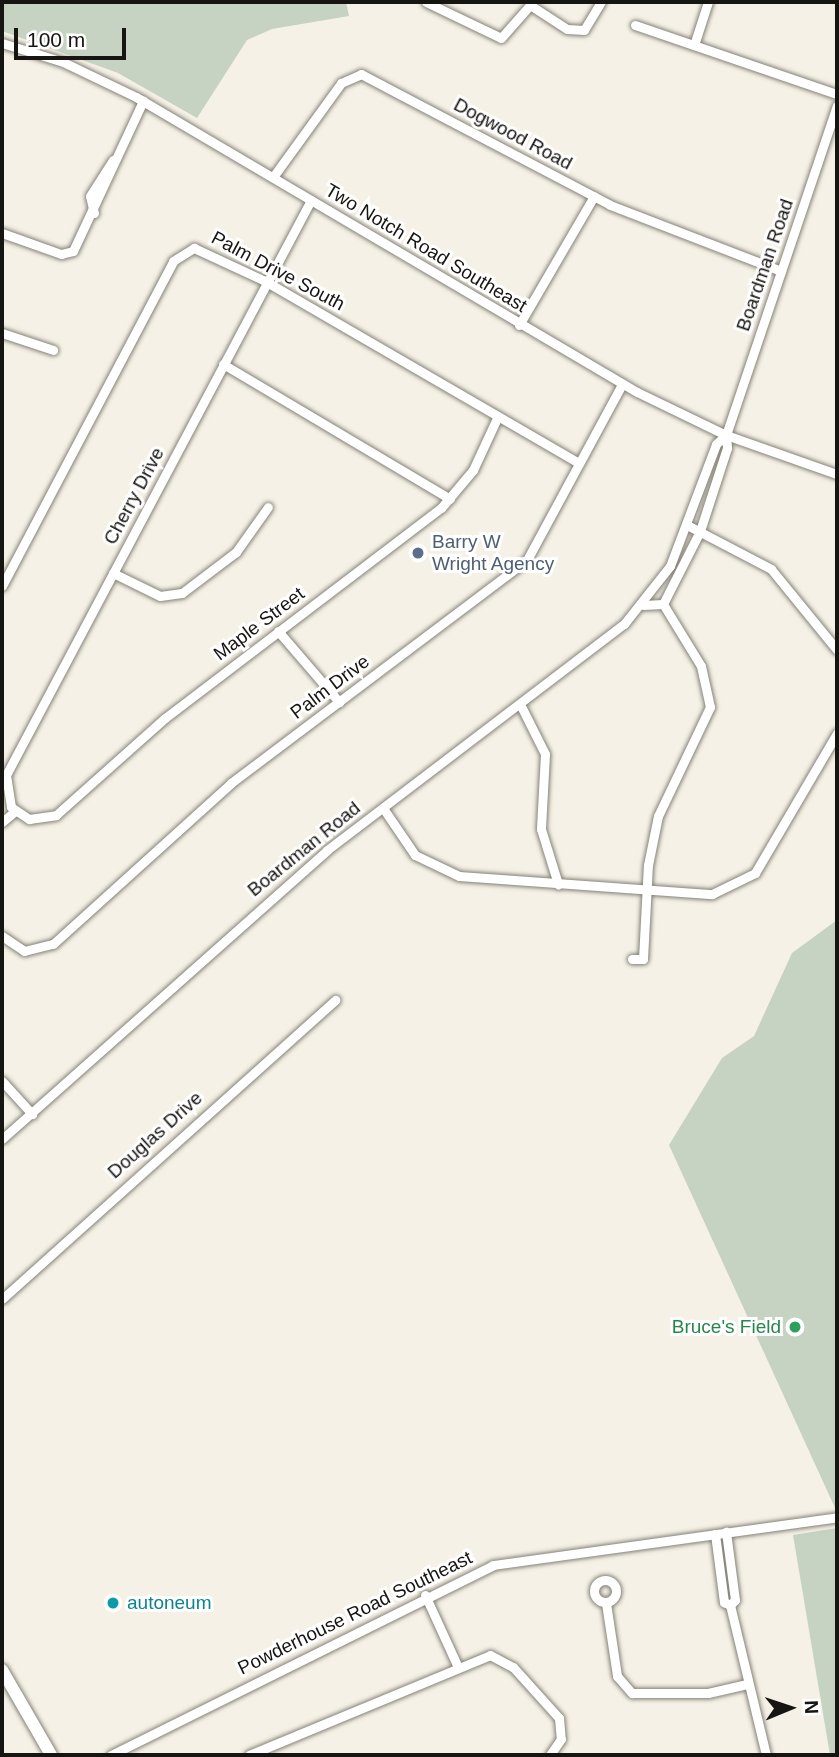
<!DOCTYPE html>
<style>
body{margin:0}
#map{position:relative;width:839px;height:1757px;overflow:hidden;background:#f5f1e6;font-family:Arial,sans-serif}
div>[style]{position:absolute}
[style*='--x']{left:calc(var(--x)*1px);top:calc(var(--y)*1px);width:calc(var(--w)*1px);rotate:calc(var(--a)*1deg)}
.green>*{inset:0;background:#c6d2c2}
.roads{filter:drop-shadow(0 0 2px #858277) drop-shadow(0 0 2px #858277)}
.minor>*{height:9px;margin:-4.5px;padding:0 4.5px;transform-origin:4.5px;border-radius:4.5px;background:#fff}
.minor>.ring{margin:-4.5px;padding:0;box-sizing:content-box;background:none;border:9px solid #fff;border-radius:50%}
.major>*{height:12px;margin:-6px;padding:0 6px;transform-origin:6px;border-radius:6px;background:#fff}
.dots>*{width:19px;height:19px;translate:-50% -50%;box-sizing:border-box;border:4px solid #fff;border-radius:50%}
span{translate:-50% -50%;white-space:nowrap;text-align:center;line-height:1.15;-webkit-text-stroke:6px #fff;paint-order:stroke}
.street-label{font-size:19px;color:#171512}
.service-label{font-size:19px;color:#4e5e75}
.left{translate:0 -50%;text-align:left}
.leisure-label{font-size:19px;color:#27864d}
.right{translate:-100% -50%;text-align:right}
.culture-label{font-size:19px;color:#0d838f}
.frame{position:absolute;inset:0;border:4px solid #171512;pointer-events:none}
.north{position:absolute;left:755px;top:1673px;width:70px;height:70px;-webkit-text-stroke:5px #fff;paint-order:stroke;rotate:88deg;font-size:19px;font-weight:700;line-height:28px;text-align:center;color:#171512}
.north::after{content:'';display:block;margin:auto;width:24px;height:32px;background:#171512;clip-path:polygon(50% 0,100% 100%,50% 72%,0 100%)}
.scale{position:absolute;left:14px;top:28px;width:112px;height:32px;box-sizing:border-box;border:4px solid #171512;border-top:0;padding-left:9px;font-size:21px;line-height:24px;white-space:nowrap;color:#171512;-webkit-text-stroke:5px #fff;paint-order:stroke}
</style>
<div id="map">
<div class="green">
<i style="clip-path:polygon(2px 2px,346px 2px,349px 16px,272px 29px,247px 40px,197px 118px,118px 73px,2px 31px)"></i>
<i style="clip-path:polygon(837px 920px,837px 1509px,836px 1510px,669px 1145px,722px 1058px,754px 1036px,792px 953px)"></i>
<i style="clip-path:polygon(837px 1528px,837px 1755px,830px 1755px,793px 1535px)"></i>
</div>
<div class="roads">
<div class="minor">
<i style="--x:426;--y:2;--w:83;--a:25.6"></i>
<i style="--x:501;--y:38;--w:44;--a:-48.7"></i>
<i style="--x:530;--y:5;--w:44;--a:33"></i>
<i style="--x:567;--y:29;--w:17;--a:3"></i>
<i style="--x:584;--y:30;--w:33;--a:-59"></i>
<i style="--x:635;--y:25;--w:213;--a:18.9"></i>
<i style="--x:2;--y:43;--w:64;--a:17.3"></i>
<i style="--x:63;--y:62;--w:81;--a:25.6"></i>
<i style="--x:136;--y:97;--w:581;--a:30.49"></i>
<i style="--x:637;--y:392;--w:99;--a:25.8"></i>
<i style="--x:726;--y:435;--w:118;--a:19.4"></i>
<i style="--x:694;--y:45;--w:45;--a:-72"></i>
<i style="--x:273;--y:177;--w:116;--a:-54.1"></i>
<i style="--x:341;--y:83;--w:22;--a:-24"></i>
<i style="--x:361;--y:74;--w:281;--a:27.7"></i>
<i style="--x:610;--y:205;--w:183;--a:21.1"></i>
<i style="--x:311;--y:200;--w:651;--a:117.94"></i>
<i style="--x:6;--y:775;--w:32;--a:81"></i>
<i style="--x:11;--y:807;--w:22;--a:34"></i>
<i style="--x:29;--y:819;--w:27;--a:-8"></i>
<i style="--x:56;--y:815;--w:146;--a:-41.7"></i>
<i style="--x:165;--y:718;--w:347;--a:-37.3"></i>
<i style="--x:441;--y:508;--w:50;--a:-49.9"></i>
<i style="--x:473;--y:470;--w:57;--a:-65.2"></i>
<i style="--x:94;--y:213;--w:17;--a:-103"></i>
<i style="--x:90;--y:196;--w:43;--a:-57.4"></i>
<i style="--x:2;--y:233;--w:63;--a:19.6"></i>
<i style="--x:61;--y:254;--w:12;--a:-14"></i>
<i style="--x:73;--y:251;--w:166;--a:-65"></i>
<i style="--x:519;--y:325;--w:149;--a:-59.8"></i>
<i style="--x:2;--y:333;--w:54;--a:18.4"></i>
<i style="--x:223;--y:364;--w:264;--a:30.7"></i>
<i style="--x:687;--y:525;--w:95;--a:27.6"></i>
<i style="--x:771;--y:569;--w:104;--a:50.8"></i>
<i style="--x:113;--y:573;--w:52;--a:26.1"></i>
<i style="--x:160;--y:596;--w:22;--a:-8"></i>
<i style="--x:182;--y:593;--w:68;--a:-37.2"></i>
<i style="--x:236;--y:552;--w:55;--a:-54.6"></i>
<i style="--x:2;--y:586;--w:367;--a:-62.2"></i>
<i style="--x:173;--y:261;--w:25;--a:-32"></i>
<i style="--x:194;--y:248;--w:78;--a:24.9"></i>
<i style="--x:265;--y:281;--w:358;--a:30.1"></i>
<i style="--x:643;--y:605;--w:20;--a:-3"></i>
<i style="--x:663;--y:604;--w:82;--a:-63.1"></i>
<i style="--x:700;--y:531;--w:87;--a:-72"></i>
<i style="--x:727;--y:448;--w:13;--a:-94"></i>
<i style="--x:726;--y:435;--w:347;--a:-71.4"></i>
<i style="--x:278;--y:631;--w:94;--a:49.3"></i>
<i style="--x:520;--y:704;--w:56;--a:63.4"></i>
<i style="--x:545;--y:754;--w:75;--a:93.1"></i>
<i style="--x:541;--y:829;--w:58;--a:72.8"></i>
<i style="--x:383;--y:808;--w:57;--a:55.8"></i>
<i style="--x:415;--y:855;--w:49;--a:25.5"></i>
<i style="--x:459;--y:876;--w:254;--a:4.1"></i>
<i style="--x:712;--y:894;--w:48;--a:-26"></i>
<i style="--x:755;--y:873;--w:162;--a:-59.6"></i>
<i style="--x:2;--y:822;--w:17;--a:-40"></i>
<i style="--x:2;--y:936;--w:27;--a:34"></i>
<i style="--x:24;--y:951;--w:30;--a:-14"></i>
<i style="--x:53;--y:944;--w:240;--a:-42.1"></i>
<i style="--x:231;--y:783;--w:371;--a:-37"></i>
<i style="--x:527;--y:560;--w:200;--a:-61.6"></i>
<i style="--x:632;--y:959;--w:11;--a:0"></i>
<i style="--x:643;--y:959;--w:94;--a:-87"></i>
<i style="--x:648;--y:865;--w:50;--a:-78.5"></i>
<i style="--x:658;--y:816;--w:121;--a:-64.5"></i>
<i style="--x:710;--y:707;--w:42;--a:-102.4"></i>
<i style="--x:701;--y:666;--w:73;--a:-121.5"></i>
<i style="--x:2;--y:1081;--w:45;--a:47.7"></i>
<i style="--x:2;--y:1139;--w:435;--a:-41.6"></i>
<i style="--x:327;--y:850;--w:373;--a:-37.3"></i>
<i style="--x:624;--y:624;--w:74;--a:-51.6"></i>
<i style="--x:670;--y:566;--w:130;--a:-69.3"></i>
<i style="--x:716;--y:444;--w:13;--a:-42"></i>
<i style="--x:2;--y:1299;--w:448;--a:-41.9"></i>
<i style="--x:715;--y:1534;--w:69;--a:82.5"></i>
<i style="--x:724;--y:1602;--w:7;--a:27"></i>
<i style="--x:730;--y:1605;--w:7;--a:-45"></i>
<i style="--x:735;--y:1600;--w:69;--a:-97.5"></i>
<i class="ring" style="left:594px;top:1580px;width:13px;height:13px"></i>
<i style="--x:425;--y:1595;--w:77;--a:65.4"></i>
<i style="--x:606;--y:1603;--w:74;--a:81.4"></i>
<i style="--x:617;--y:1676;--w:23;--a:49"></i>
<i style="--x:632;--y:1693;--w:76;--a:0"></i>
<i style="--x:708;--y:1693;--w:40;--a:-13"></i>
<i style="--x:730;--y:1605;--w:154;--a:76.5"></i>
<i style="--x:111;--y:1755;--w:427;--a:-26.4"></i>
<i style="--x:493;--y:1565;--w:347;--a:-7.9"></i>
<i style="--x:249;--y:1755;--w:261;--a:-22.5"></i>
<i style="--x:490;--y:1655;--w:26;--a:28"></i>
<i style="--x:513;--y:1667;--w:69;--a:48"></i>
<i style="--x:559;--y:1718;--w:21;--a:85"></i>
<i style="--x:561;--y:1739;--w:19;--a:125"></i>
</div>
<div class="major">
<i style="--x:2;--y:1670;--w:98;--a:60"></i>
</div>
</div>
<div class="dots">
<i style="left:418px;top:553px;background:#5c6f8a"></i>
<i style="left:795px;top:1327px;background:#2e9e5b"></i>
<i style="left:113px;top:1603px;background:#0f9aa8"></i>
</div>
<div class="street-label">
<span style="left:513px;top:134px;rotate:28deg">Dogwood Road</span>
<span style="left:426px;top:248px;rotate:31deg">Two Notch Road Southeast</span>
<span style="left:765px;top:265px;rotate:-71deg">Boardman Road</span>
<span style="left:278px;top:271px;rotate:28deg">Palm Drive South</span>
<span style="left:134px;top:496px;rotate:-62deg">Cherry Drive</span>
<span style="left:259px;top:624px;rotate:-37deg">Maple Street</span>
<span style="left:330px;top:687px;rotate:-37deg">Palm Drive</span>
<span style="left:304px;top:849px;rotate:-39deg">Boardman Road</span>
<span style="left:155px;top:1135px;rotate:-42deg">Douglas Drive</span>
<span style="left:355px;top:1613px;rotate:-26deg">Powderhouse Road Southeast</span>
</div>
<div class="service-label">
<span class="left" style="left:432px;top:553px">Barry W<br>Wright Agency</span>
</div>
<div class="leisure-label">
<span class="right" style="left:781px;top:1327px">Bruce's Field</span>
</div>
<div class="culture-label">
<span class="left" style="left:127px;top:1603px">autoneum</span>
</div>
<div class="frame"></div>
<div class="north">N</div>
<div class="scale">100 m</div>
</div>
